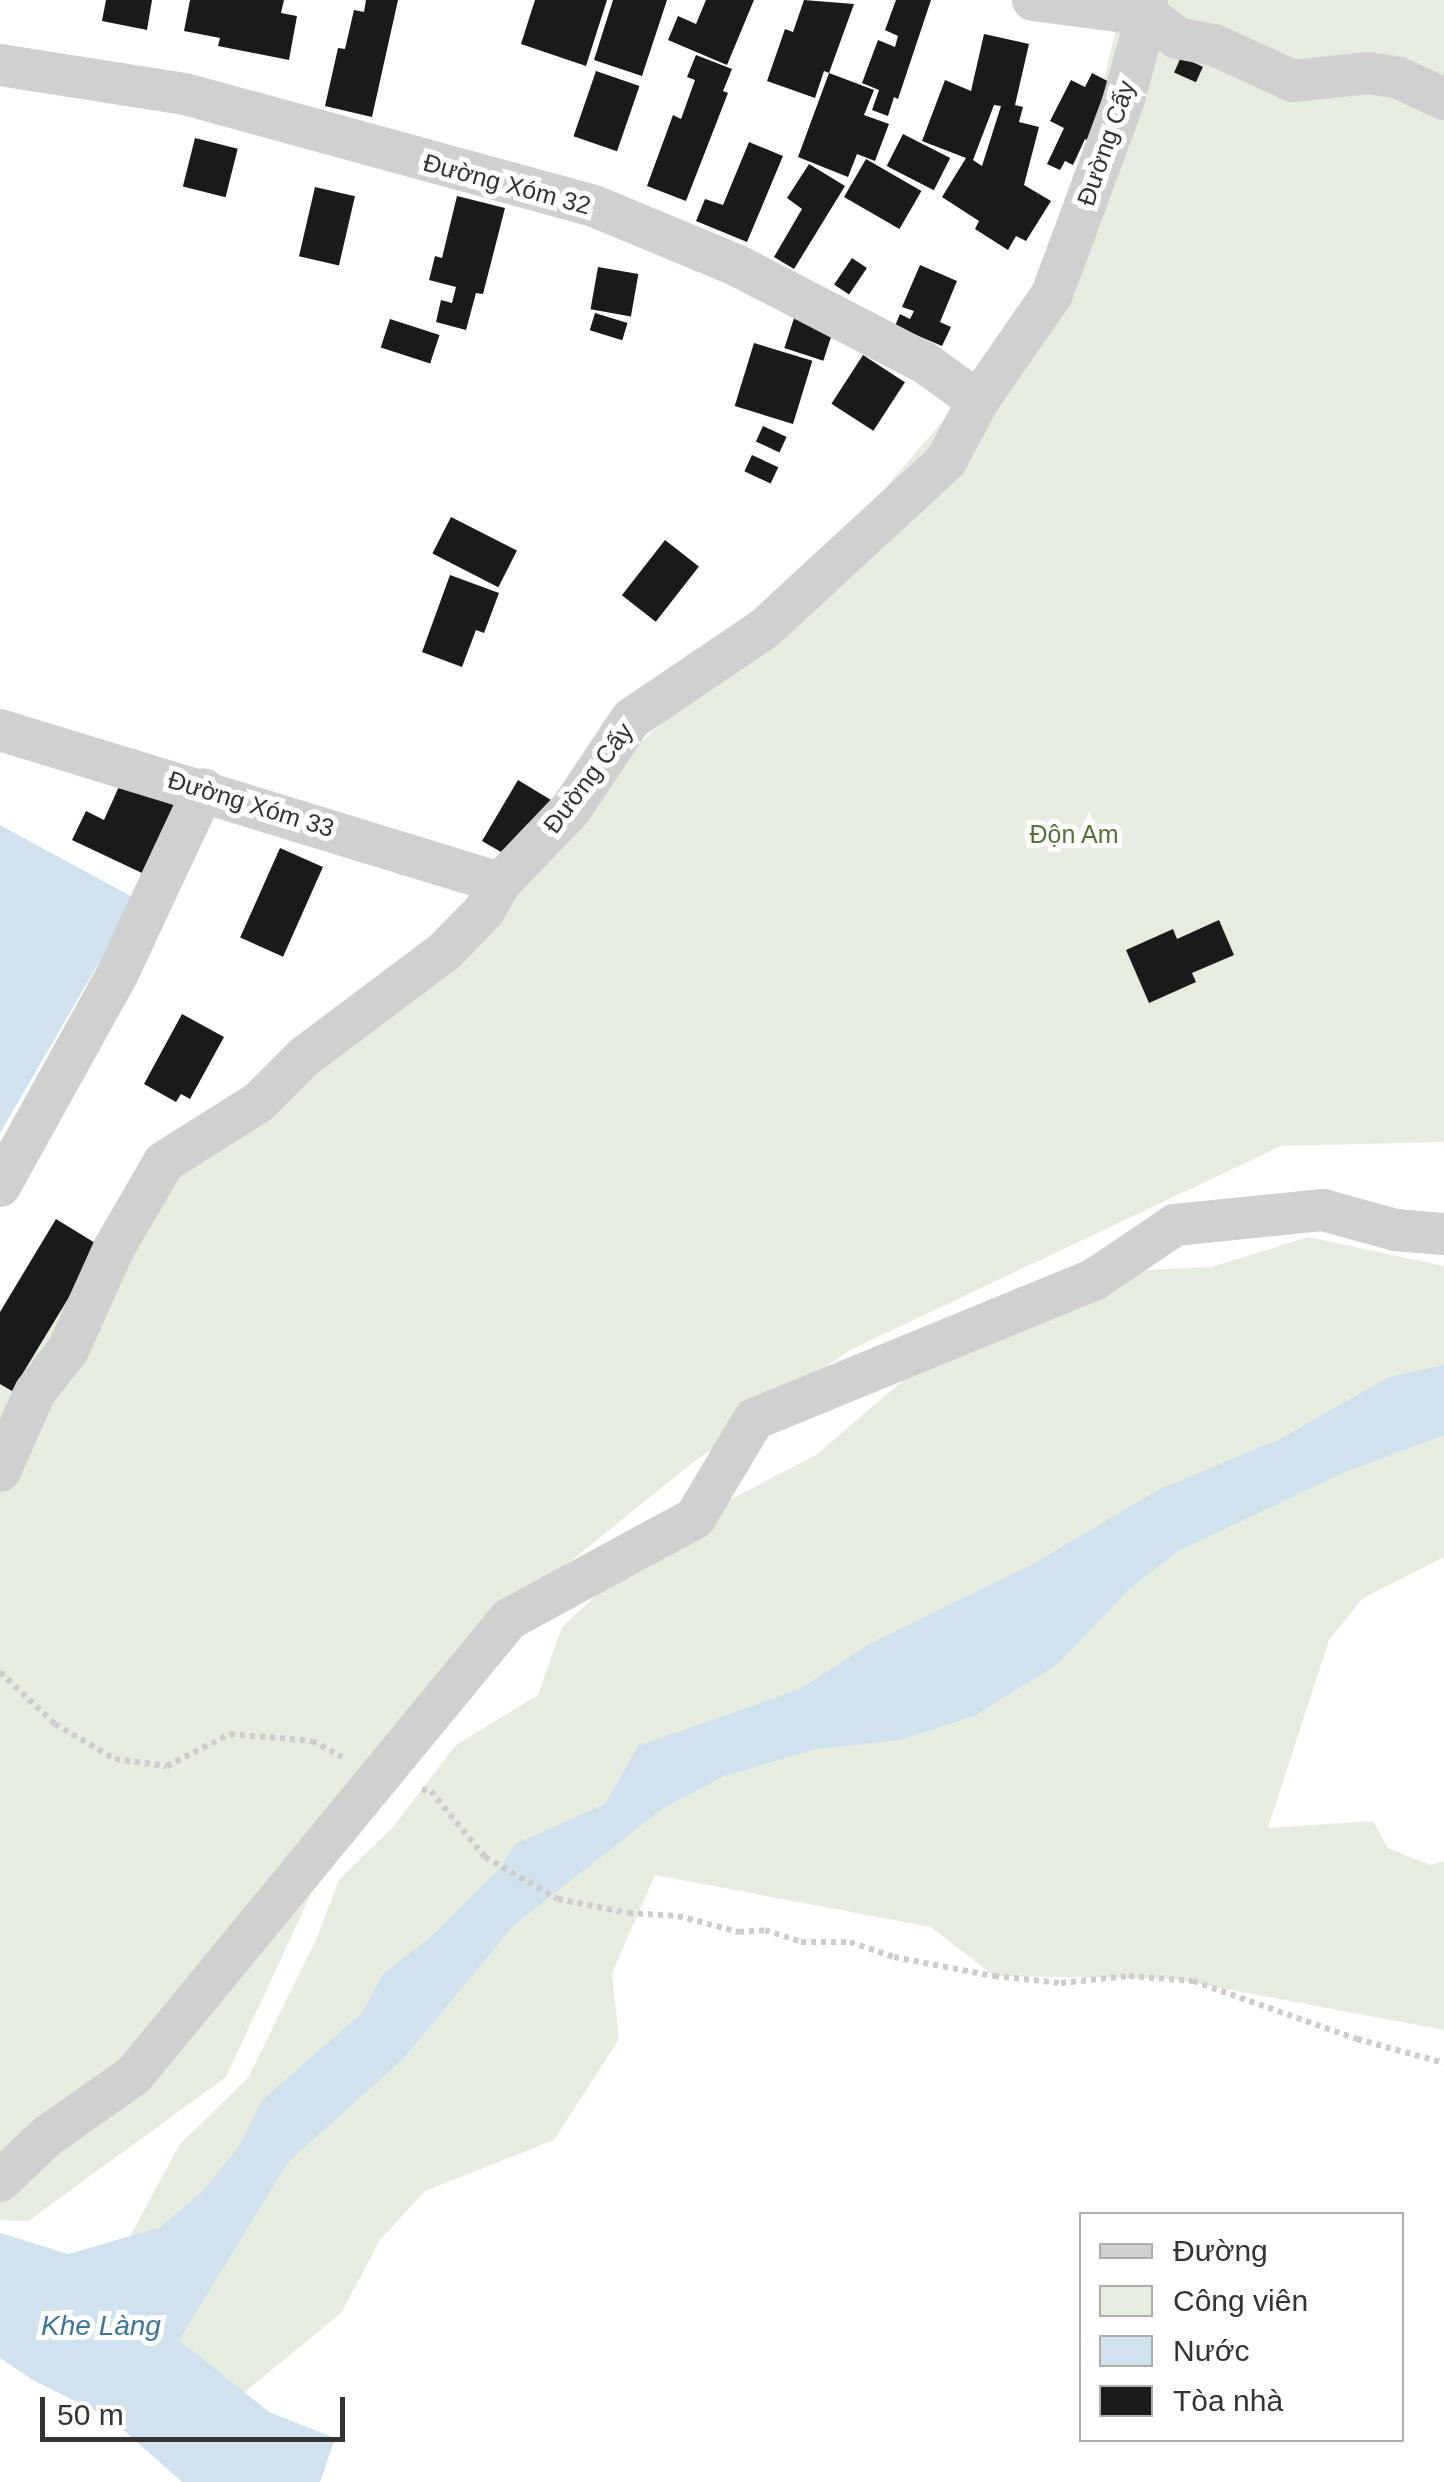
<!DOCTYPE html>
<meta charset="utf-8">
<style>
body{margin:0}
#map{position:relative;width:1444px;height:2482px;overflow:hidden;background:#fff;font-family:Arial,sans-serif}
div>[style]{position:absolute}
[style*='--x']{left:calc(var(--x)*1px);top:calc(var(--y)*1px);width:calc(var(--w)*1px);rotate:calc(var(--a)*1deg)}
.green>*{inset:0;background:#e6ecdf}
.water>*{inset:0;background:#cfe2ee}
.building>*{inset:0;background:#1a1a1a;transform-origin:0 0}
.path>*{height:6px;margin-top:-3px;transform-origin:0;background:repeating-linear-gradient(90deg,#cdcdcd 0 5px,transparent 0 10px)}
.minor>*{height:42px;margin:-21px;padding:0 21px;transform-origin:21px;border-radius:21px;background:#d0d0d0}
span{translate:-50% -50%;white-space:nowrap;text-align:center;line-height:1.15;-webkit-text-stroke:10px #fff;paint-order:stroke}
.street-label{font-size:25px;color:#333}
.park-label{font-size:25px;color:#56703f}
.water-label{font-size:28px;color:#3f7597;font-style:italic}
.legend{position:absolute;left:1079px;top:2212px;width:325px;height:230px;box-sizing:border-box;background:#fff;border:2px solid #adadad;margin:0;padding:12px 18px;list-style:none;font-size:30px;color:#333}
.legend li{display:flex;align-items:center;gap:20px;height:50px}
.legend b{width:50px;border:2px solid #adadad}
.scale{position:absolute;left:40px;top:2397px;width:305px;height:45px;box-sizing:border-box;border:5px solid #333;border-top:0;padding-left:12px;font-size:30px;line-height:35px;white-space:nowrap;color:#333;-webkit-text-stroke:8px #fff;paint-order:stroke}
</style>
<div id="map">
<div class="green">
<i style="clip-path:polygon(1123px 0,1444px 0,1444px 1142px,1281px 1146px,848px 1351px,691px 1464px,525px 1598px,330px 1853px,226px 2077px,28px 2221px,0 2220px,0 1378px,147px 1197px,764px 629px,1052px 294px)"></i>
<i style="clip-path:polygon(1308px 1237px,1444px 1266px,1444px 1557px,1362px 1599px,1329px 1640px,1268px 1828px,1373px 1821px,1388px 1848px,1430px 1865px,1444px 1861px,1444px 2030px,1173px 1979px,994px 1976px,931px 1927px,655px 1875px,612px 1973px,619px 2039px,554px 2140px,425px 2191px,380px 2240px,341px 2313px,206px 2424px,0 2294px,130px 2236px,180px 2144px,248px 2078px,315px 1942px,339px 1880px,393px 1827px,456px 1745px,538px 1695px,562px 1627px,616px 1577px,695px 1518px,816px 1455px,936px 1352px,1067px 1285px,1149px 1270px,1211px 1267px)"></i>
</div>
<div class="water">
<i style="clip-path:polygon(0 825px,136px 899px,0 1133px)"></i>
<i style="clip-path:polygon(1444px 1365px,1444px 1435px,1343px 1473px,1178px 1551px,1128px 1590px,1058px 1664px,974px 1716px,900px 1740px,816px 1749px,724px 1776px,662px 1809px,514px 1925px,403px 2059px,288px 2162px,179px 2340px,269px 2412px,335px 2438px,320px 2482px,182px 2482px,111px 2419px,33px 2380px,0 2358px,0 2233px,68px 2254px,159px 2228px,202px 2192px,240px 2145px,262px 2100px,362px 2013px,383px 1974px,433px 1935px,501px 1867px,515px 1844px,605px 1804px,638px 1746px,800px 1689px,871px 1643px,1031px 1565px,1160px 1489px,1280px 1439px,1389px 1377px)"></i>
</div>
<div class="building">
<i style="clip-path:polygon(106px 0,152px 0,147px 30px,102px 21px)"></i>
<i style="clip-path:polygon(190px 0,284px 0,281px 13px,297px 16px,289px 60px,218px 46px,220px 38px,184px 31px)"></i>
<i style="clip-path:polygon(366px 0,398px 0,372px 117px,325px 106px,338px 48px,345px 49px,354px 10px,364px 12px)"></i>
<i style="clip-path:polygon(535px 0,607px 0,586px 66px,521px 44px)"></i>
<i style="clip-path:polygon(613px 0,667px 0,642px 76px,594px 60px)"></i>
<i style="clip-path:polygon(706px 0,754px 0,727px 65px,668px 40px,678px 16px,696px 24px)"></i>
<i style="clip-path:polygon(804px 0,854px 4px,829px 73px,824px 71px,815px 98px,767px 81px,785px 29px,793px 32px)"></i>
<i style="clip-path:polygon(896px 0,931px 0,898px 99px,894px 97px,888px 116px,872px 110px,879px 90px,862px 83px,878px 40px,895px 47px,898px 36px,885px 30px)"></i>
<i style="clip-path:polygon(evenodd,984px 34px,1029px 44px,1015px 105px,1023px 107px,1019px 122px,1039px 127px,1024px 185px,1051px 201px,1026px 241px,1016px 236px,1008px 250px,975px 229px,979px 221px,942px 197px,966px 158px,922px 141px,945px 80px,971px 91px,984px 34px,994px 105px,1001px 106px,982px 166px,973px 160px,994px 105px)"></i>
<i style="clip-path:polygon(696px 55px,732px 69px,723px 91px,728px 93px,686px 201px,647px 186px,673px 115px,681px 119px,695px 80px,687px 77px)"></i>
<i style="left:1181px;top:57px;width:24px;height:17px;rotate:24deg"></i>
<i style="left:596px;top:71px;width:46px;height:69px;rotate:19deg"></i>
<i style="clip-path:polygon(829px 73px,874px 90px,864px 115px,889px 124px,875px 161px,857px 154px,848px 177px,798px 157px)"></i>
<i style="clip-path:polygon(1092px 73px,1119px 87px,1091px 142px,1085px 139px,1073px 165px,1065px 161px,1060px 170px,1047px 164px,1064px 128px,1050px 121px,1071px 80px,1085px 87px)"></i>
<i style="left:903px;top:134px;width:53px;height:36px;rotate:27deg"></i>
<i style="left:195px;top:138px;width:44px;height:50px;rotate:14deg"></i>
<i style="clip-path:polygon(749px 142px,783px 156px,747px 242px,696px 221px,705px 199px,723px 205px)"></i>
<i style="left:866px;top:159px;width:64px;height:44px;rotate:30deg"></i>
<i style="clip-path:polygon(809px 164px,845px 186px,794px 269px,774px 257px,802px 209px,787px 198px)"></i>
<i style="left:315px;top:187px;width:41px;height:71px;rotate:13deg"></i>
<i style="clip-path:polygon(457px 196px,505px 208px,483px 294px,476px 293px,466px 330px,436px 322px,441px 300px,452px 303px,456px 287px,429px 280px,435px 256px,442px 258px)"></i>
<i style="left:852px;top:258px;width:18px;height:32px;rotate:34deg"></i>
<i style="clip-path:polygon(920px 265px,957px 281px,940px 322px,951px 327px,942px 346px,895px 326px,900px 314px,910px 319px,914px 311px,902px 307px)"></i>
<i style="left:598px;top:267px;width:41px;height:43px;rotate:10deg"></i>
<i style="left:797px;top:309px;width:41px;height:41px;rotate:18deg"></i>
<i style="left:595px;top:313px;width:34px;height:18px;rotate:17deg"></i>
<i style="left:390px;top:319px;width:52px;height:30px;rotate:18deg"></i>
<i style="left:754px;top:343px;width:61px;height:66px;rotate:17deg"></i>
<i style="left:863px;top:355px;width:50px;height:58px;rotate:33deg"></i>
<i style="left:763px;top:426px;width:26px;height:17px;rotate:25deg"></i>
<i style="left:752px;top:455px;width:29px;height:18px;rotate:25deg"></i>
<i style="left:451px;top:517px;width:74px;height:41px;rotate:27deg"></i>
<i style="left:665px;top:540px;width:43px;height:70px;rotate:38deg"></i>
<i style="clip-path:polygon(450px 575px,499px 593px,484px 633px,476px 630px,462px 667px,422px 652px)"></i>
<i style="clip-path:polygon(125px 773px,177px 798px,142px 873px,72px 840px,86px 811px,104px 820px)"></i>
<i style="clip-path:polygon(518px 780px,551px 800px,508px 856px,482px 841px)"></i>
<i style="left:280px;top:848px;width:47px;height:98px;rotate:24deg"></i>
<i style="clip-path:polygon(1219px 920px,1234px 955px,1192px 973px,1196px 982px,1149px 1003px,1126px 950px,1173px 929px,1177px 939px)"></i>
<i style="clip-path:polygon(182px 1014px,224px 1037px,190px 1099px,181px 1094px,176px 1102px,144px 1084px)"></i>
<i style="clip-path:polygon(56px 1219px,100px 1246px,12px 1391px,0 1384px,0 1312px)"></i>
</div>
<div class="path">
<i style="--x:0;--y:1672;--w:76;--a:43.4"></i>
<i style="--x:55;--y:1724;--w:69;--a:30.3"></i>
<i style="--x:115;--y:1759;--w:52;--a:7.7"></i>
<i style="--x:167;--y:1766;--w:71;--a:-26.9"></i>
<i style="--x:230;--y:1734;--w:82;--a:4.9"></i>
<i style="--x:312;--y:1741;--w:34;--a:28"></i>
<i style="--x:422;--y:1789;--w:9;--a:13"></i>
<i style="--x:431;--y:1791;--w:85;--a:50.7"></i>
<i style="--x:485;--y:1857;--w:84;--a:29.9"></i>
<i style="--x:558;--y:1899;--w:71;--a:11.3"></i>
<i style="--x:628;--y:1913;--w:50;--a:3.4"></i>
<i style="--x:678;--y:1916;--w:63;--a:14.7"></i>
<i style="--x:739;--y:1932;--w:26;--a:-4"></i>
<i style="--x:765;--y:1930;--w:38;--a:18"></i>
<i style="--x:801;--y:1942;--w:49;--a:0"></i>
<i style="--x:850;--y:1942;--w:46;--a:18.8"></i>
<i style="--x:894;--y:1957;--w:102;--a:10.8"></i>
<i style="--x:994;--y:1976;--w:67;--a:6"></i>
<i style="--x:1061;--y:1983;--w:68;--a:-5.9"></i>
<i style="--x:1129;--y:1976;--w:64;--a:4.5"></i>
<i style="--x:1193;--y:1981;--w:174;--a:19.5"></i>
<i style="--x:1357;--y:2039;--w:90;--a:15.4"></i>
</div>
<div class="minor">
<i style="--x:1033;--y:0;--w:115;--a:7.5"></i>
<i style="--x:1147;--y:15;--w:38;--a:37"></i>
<i style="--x:1177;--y:38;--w:38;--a:11"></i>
<i style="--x:1214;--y:45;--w:87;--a:24.5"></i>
<i style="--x:1293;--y:81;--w:75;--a:-6.1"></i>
<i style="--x:1368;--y:73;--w:31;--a:9"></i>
<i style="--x:1399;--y:78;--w:50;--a:25"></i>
<i style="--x:0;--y:65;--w:187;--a:8.9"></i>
<i style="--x:185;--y:94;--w:424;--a:15.3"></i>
<i style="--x:594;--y:206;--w:156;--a:22.6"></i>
<i style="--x:738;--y:266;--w:211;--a:27.4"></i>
<i style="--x:925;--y:363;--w:65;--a:35.6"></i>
<i style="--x:0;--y:730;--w:523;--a:17.01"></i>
<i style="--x:0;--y:1186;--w:241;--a:-61"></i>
<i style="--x:117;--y:975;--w:205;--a:-64.9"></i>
<i style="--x:0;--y:1471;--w:86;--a:-66.1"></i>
<i style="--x:35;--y:1392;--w:53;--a:-51.8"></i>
<i style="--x:68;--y:1350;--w:112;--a:-65.7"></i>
<i style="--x:114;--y:1248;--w:99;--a:-59.8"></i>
<i style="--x:164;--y:1162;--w:112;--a:-32.3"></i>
<i style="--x:259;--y:1102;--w:64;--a:-45"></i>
<i style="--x:304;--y:1057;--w:176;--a:-36.9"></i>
<i style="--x:445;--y:951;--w:56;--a:-45.7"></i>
<i style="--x:484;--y:911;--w:32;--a:-60"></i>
<i style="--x:500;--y:883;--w:103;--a:-46.2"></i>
<i style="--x:571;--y:809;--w:108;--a:-56.3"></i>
<i style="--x:631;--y:719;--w:161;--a:-34.1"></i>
<i style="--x:764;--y:629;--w:248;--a:-42.7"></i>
<i style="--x:946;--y:461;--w:68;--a:-61.9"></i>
<i style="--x:978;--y:401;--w:130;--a:-55.3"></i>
<i style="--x:1052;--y:294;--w:205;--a:-69.7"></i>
<i style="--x:1123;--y:102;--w:90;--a:-74.6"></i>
<i style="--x:1147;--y:15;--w:15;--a:-90"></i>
<i style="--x:0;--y:2181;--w:64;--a:-43.7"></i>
<i style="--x:46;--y:2137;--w:108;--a:-35.2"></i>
<i style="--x:134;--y:2075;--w:590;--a:-50.57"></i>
<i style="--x:509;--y:1619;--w:212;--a:-28.5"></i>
<i style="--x:695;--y:1518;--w:115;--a:-59.2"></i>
<i style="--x:754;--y:1419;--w:369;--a:-22.3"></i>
<i style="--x:1095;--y:1279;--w:97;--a:-34"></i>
<i style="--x:1175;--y:1225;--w:149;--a:-5.8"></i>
<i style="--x:1323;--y:1210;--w:75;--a:15.5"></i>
<i style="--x:1395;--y:1230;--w:49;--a:4.7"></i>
</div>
<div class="street-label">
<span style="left:1106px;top:143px;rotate:-71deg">Đường Cấy</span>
<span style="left:507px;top:184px;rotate:15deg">Đường Xóm 32</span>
<span style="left:588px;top:778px;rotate:-53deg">Đường Cấy</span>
<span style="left:251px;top:804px;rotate:17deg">Đường Xóm 33</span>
</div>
<div class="park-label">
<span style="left:1074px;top:834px">Độn Am</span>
</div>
<div class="water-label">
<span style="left:101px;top:2326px">Khe Làng</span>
</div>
<ul class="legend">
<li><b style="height:12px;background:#d0d0d0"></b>Đường</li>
<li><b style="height:28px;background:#e6ecdf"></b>Công viên</li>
<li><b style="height:28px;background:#cfe2ee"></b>Nước</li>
<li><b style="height:28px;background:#1a1a1a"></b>Tòa nhà</li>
</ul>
<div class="scale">50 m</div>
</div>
